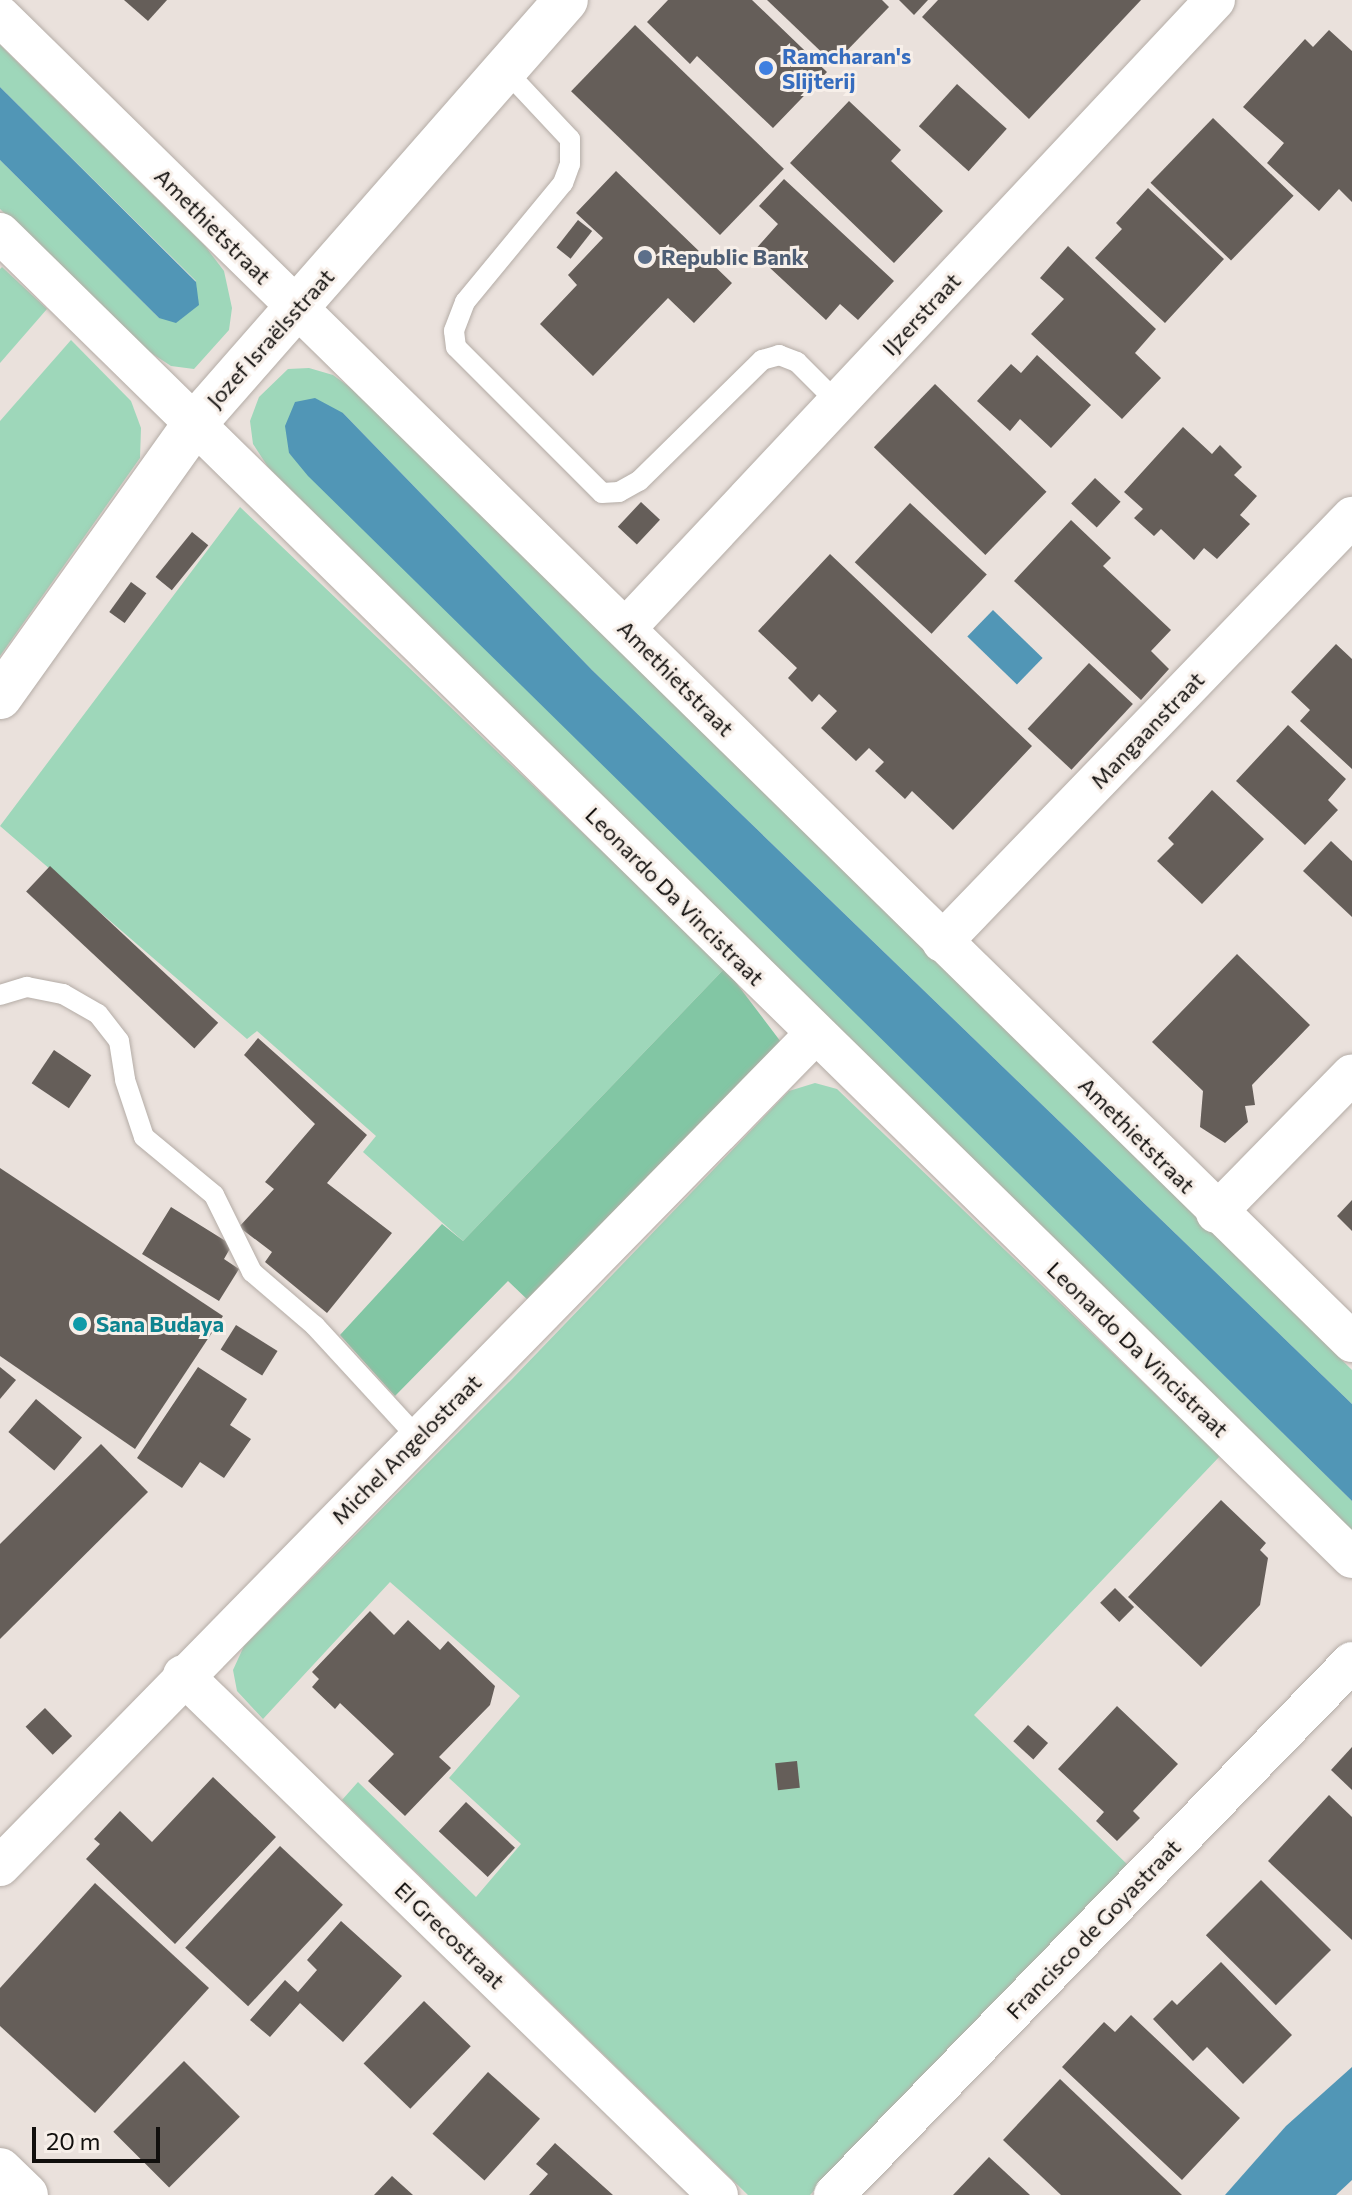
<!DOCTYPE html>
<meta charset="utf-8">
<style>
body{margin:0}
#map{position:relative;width:1352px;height:2195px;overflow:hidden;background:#eae1dc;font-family:Commissioner,sans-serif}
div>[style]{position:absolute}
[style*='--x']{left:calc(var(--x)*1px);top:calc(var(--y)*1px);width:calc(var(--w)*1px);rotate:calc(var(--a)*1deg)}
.green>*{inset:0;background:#9ed7ba}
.forest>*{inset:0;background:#82c6a4}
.water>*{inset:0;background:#5196b6;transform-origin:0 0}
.building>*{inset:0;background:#655e59;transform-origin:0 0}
.roads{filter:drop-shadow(0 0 2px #b4aca6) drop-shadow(0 0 2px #b4aca6)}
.lane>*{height:20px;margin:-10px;padding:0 10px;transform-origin:10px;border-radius:10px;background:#fff}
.street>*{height:40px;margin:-20px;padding:0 20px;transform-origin:20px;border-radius:20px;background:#fff}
.secondary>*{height:44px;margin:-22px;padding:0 22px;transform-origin:22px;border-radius:22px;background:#fff}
.dots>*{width:22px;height:22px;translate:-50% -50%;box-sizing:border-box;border:4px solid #f7efe9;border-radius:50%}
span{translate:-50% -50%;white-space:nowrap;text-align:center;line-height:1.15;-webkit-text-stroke:6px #f7efe9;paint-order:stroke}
.shop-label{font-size:22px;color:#366cbe;font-weight:700}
.left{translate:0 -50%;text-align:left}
.street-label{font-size:22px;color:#110f0d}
.service-label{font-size:22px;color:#4e5e75;font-weight:700}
.culture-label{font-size:22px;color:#0d838f;font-weight:700}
.scale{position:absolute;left:32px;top:2127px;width:128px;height:36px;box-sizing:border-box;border:4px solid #110f0d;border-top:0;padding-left:10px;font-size:24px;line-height:28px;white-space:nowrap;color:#110f0d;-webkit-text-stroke:6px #f7efe9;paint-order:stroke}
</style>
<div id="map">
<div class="green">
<i style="clip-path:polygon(0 45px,205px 246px,224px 271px,232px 308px,229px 330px,194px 369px,171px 366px,139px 345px,0 209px,0 160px,159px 318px,196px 281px,0 87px)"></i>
<i style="clip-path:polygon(2px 267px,47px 309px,0 363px,0 269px)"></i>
<i style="clip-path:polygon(71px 340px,131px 401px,141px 428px,140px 458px,0 656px,0 421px)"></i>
<i style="clip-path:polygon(309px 368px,333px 375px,355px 391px,1352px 1370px,1352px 1404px,592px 670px,343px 413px,289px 453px,1352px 1501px,1352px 1533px,268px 467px,253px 444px,250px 421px,259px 397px,288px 369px)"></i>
<i style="clip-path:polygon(240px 507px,725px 968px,463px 1241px,363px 1152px,376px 1136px,257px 1031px,247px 1039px,0 826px)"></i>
<i style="clip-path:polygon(815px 1083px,837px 1089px,1220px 1456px,974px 1715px,1132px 1869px,810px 2195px,748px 2195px,342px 1800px,358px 1782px,476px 1897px,521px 1844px,449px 1778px,520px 1696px,390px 1582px,263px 1719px,237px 1691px,233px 1670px,244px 1646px,514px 1377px,789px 1091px)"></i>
</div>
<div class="forest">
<i style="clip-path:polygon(725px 968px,784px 1046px,531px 1303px,508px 1281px,395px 1396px,340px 1335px,442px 1224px,463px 1241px)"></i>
</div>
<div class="water">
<i style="clip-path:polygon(0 87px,196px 282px,199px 305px,176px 323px,159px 318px,0 160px)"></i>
<i style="clip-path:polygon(315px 398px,343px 413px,592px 670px,1352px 1404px,1352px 1501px,308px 476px,289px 453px,285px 426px,295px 402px)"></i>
<i style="left:993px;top:610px;width:69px;height:37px;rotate:44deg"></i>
<i style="clip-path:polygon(1352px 2067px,1352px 2180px,1336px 2195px,1225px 2195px,1286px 2126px)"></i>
</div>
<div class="building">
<i style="clip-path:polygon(124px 0,167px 0,148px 21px)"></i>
<i style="clip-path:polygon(668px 0,752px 0,827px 72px,773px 128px,697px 56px,690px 64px,647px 22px)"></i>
<i style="clip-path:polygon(767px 0,882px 0,889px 7px,834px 64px)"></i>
<i style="clip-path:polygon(899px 0,928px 0,914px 15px)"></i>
<i style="clip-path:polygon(938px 0,1141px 0,1029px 119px,922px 17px)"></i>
<i style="left:635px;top:25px;width:207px;height:92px;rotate:44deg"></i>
<i style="clip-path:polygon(1329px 30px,1352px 51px,1352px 202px,1339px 189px,1319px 211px,1267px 163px,1284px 143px,1243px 107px,1305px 39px,1313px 47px)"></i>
<i style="left:957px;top:84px;width:67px;height:57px;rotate:42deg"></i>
<i style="clip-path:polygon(849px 101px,901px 150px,891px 161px,943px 211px,894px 263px,790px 163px)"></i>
<i style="left:1213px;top:118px;width:112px;height:90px;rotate:44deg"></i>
<i style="clip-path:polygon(616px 171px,732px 283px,694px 323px,668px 298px,593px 376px,540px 324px,577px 285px,568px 275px,603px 238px,576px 213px)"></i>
<i style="clip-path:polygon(784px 179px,894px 281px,858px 320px,840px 304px,826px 320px,753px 252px,778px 224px,759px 206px)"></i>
<i style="clip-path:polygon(1148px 188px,1224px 259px,1165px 323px,1095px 258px,1122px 229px,1116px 223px)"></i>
<i style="left:578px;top:220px;width:18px;height:35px;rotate:38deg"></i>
<i style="clip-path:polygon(1068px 246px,1156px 329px,1135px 353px,1161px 378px,1122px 419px,1031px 334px,1064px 299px,1040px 278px)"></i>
<i style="clip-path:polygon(1037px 355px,1091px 405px,1051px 448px,1020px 419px,1010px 431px,977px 401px,1011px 364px,1021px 373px)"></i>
<i style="left:935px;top:384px;width:155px;height:88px;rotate:44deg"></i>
<i style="clip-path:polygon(1183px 427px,1212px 454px,1220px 445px,1242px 467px,1234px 475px,1257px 496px,1240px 515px,1250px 524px,1217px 559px,1204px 548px,1194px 560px,1161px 529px,1154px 536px,1134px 518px,1143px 509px,1124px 492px)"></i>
<i style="left:1095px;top:478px;width:35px;height:35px;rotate:43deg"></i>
<i style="left:641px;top:502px;width:26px;height:34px;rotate:43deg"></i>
<i style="left:910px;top:503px;width:105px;height:81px;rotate:43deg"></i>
<i style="clip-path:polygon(1071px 520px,1111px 558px,1103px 566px,1171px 630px,1151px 651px,1169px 669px,1141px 700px,1014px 581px)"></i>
<i style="left:192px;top:532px;width:21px;height:58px;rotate:39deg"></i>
<i style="clip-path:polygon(830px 554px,1032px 746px,953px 830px,912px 791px,905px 799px,875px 771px,884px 762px,869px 748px,856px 761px,821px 728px,837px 711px,819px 694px,812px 702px,788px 678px,797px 668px,758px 631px)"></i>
<i style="left:131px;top:582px;width:19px;height:37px;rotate:36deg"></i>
<i style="clip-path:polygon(1336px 644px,1352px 659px,1352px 769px,1300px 721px,1310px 710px,1291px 692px)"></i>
<i style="left:1089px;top:663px;width:60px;height:90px;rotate:43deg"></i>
<i style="clip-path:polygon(1288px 725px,1346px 779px,1328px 800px,1338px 810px,1305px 845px,1236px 781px)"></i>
<i style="clip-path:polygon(1212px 790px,1264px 839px,1202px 904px,1157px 861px,1174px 844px,1168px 838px)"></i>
<i style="clip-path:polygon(1331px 841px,1352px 861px,1352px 917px,1303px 871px)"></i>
<i style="left:50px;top:866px;width:230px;height:35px;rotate:43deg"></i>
<i style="clip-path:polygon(1237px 954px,1310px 1025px,1252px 1085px,1255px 1105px,1245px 1106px,1248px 1122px,1225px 1143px,1200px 1127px,1203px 1091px,1152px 1042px)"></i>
<i style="clip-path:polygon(258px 1038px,367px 1135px,327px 1183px,392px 1233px,327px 1313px,265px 1262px,272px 1252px,239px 1227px,274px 1189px,265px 1182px,315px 1124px,244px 1055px)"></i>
<i style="left:54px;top:1050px;width:45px;height:40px;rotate:34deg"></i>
<i style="clip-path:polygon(0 1168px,223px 1316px,135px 1449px,0 1356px)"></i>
<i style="clip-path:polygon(1352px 1200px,1352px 1231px,1337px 1216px)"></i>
<i style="clip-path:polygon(171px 1207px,232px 1245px,224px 1259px,239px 1269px,219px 1301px,142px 1254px)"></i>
<i style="left:236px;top:1325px;width:49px;height:29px;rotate:32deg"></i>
<i style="clip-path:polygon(0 1367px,16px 1380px,0 1399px)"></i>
<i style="clip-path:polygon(198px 1367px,247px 1399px,230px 1425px,251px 1439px,224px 1478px,200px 1462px,182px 1488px,137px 1458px)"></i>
<i style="left:36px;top:1399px;width:60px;height:43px;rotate:40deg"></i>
<i style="clip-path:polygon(101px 1444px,148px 1492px,0 1639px,0 1544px)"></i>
<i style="clip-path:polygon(1221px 1500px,1266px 1543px,1260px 1550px,1268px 1558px,1260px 1605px,1201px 1667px,1128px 1597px)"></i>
<i style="left:1115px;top:1588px;width:27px;height:21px;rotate:45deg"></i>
<i style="clip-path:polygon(370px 1611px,394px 1635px,408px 1620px,440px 1650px,448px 1641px,495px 1686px,490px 1705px,439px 1757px,451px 1768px,405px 1816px,368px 1781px,394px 1754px,340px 1703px,335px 1709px,312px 1687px,319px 1679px,312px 1672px)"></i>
<i style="clip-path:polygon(1117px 1706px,1178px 1764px,1133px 1811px,1140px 1818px,1117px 1841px,1096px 1821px,1104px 1812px,1058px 1769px)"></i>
<i style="left:45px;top:1708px;width:39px;height:27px;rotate:46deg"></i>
<i style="left:1028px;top:1725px;width:27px;height:22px;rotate:42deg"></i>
<i style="clip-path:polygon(1352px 1747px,1352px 1790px,1331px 1770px)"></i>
<i style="left:797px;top:1761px;width:27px;height:22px;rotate:84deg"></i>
<i style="clip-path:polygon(213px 1777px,276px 1837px,175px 1944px,86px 1859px,100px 1844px,94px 1839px,120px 1811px,152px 1842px)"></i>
<i style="clip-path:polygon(1329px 1795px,1352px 1817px,1352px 1940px,1268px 1861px)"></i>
<i style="left:466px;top:1802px;width:67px;height:40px;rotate:43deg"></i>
<i style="left:280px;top:1846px;width:86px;height:139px;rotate:43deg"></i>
<i style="left:1261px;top:1880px;width:99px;height:78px;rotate:45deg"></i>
<i style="clip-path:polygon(95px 1883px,209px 1988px,95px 2113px,0 2026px,0 1988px)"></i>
<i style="clip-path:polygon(341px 1921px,402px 1976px,343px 2042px,300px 2003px,270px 2037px,250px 2020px,285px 1980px,298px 1992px,317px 1970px,307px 1960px)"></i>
<i style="clip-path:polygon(1221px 1962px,1292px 2035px,1243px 2084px,1207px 2047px,1193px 2061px,1153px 2019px,1172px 2000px,1177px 2005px)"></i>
<i style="left:424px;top:2001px;width:65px;height:87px;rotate:44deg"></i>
<i style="clip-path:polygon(1131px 2015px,1240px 2118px,1182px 2180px,1062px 2067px,1104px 2022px,1115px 2032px)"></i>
<i style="left:184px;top:2061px;width:79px;height:100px;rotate:45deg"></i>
<i style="left:488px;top:2072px;width:70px;height:83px;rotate:42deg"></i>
<i style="clip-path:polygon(1060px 2079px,1182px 2195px,1061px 2195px,1003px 2140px)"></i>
<i style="clip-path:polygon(555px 2143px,613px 2195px,529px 2195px,548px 2174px,536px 2164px)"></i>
<i style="clip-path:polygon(989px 2157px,1030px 2195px,953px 2195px)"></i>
<i style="clip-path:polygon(392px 2176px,413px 2195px,374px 2195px)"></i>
</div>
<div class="roads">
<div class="lane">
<i style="--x:507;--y:72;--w:92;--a:46.8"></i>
<i style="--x:570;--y:139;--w:25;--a:90"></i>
<i style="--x:570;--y:164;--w:20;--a:110"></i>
<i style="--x:563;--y:183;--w:154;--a:129.5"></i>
<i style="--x:465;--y:302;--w:31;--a:111"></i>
<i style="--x:454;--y:331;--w:16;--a:83"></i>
<i style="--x:456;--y:347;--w:206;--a:45"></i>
<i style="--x:602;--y:493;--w:17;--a:-3"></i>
<i style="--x:619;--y:492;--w:23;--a:-29"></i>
<i style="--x:639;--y:481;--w:173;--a:-44.5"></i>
<i style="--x:762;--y:360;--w:18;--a:-16"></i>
<i style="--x:779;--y:355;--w:19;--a:21"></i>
<i style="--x:797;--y:362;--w:58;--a:45"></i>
<i style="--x:0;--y:995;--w:28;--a:-17"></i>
<i style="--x:27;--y:987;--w:37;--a:11"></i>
<i style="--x:63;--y:994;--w:40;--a:29.7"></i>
<i style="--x:98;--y:1014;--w:34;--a:52"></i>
<i style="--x:119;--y:1041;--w:39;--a:81"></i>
<i style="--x:125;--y:1080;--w:60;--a:71.6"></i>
<i style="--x:144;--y:1137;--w:91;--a:39.6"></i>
<i style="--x:214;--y:1195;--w:86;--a:63.7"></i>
<i style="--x:252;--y:1272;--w:83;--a:40.6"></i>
<i style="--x:315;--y:1326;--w:151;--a:47.4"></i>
</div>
<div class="street">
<i style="--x:0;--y:16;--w:1894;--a:44.44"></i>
<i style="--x:0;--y:233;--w:1893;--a:44.42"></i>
<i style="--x:626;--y:628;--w:861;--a:-46.84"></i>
<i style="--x:942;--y:942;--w:591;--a:-46.03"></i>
<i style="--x:1216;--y:1213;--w:194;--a:-45.6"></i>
<i style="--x:183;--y:1675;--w:746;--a:44.19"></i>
<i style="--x:0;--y:1866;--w:1165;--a:-45.59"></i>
<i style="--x:834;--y:2195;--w:743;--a:-45.82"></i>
</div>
<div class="secondary">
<i style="--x:0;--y:697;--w:338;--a:-54.5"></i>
<i style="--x:196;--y:422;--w:561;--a:-48.76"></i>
<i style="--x:0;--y:2170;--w:36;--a:44"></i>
</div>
</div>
<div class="dots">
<i style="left:766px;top:68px;background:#3f7fe0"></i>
<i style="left:645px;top:257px;background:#5c6f8a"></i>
<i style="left:80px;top:1324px;background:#0f9aa8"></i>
</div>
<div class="shop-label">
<span class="left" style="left:782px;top:68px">Ramcharan's<br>Slijterij</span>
</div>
<div class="street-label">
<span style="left:213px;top:226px;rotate:45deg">Amethietstraat</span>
<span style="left:921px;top:314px;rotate:-47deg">IJzerstraat</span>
<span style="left:270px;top:338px;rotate:-48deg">Jozef Israëlsstraat</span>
<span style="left:676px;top:678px;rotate:45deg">Amethietstraat</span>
<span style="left:1147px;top:730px;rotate:-46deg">Mangaanstraat</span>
<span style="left:675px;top:896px;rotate:45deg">Leonardo Da Vincistraat</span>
<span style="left:1137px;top:1135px;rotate:45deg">Amethietstraat</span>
<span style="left:1138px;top:1349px;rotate:44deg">Leonardo Da Vincistraat</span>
<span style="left:406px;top:1449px;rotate:-45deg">Michel Angelostraat</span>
<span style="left:1093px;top:1929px;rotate:-46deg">Francisco de Goyastraat</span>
<span style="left:450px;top:1935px;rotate:44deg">El Grecostraat</span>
</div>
<div class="service-label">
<span class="left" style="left:661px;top:257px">Republic Bank</span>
</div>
<div class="culture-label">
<span class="left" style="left:96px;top:1324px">Sana Budaya</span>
</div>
<div class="scale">20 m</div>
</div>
